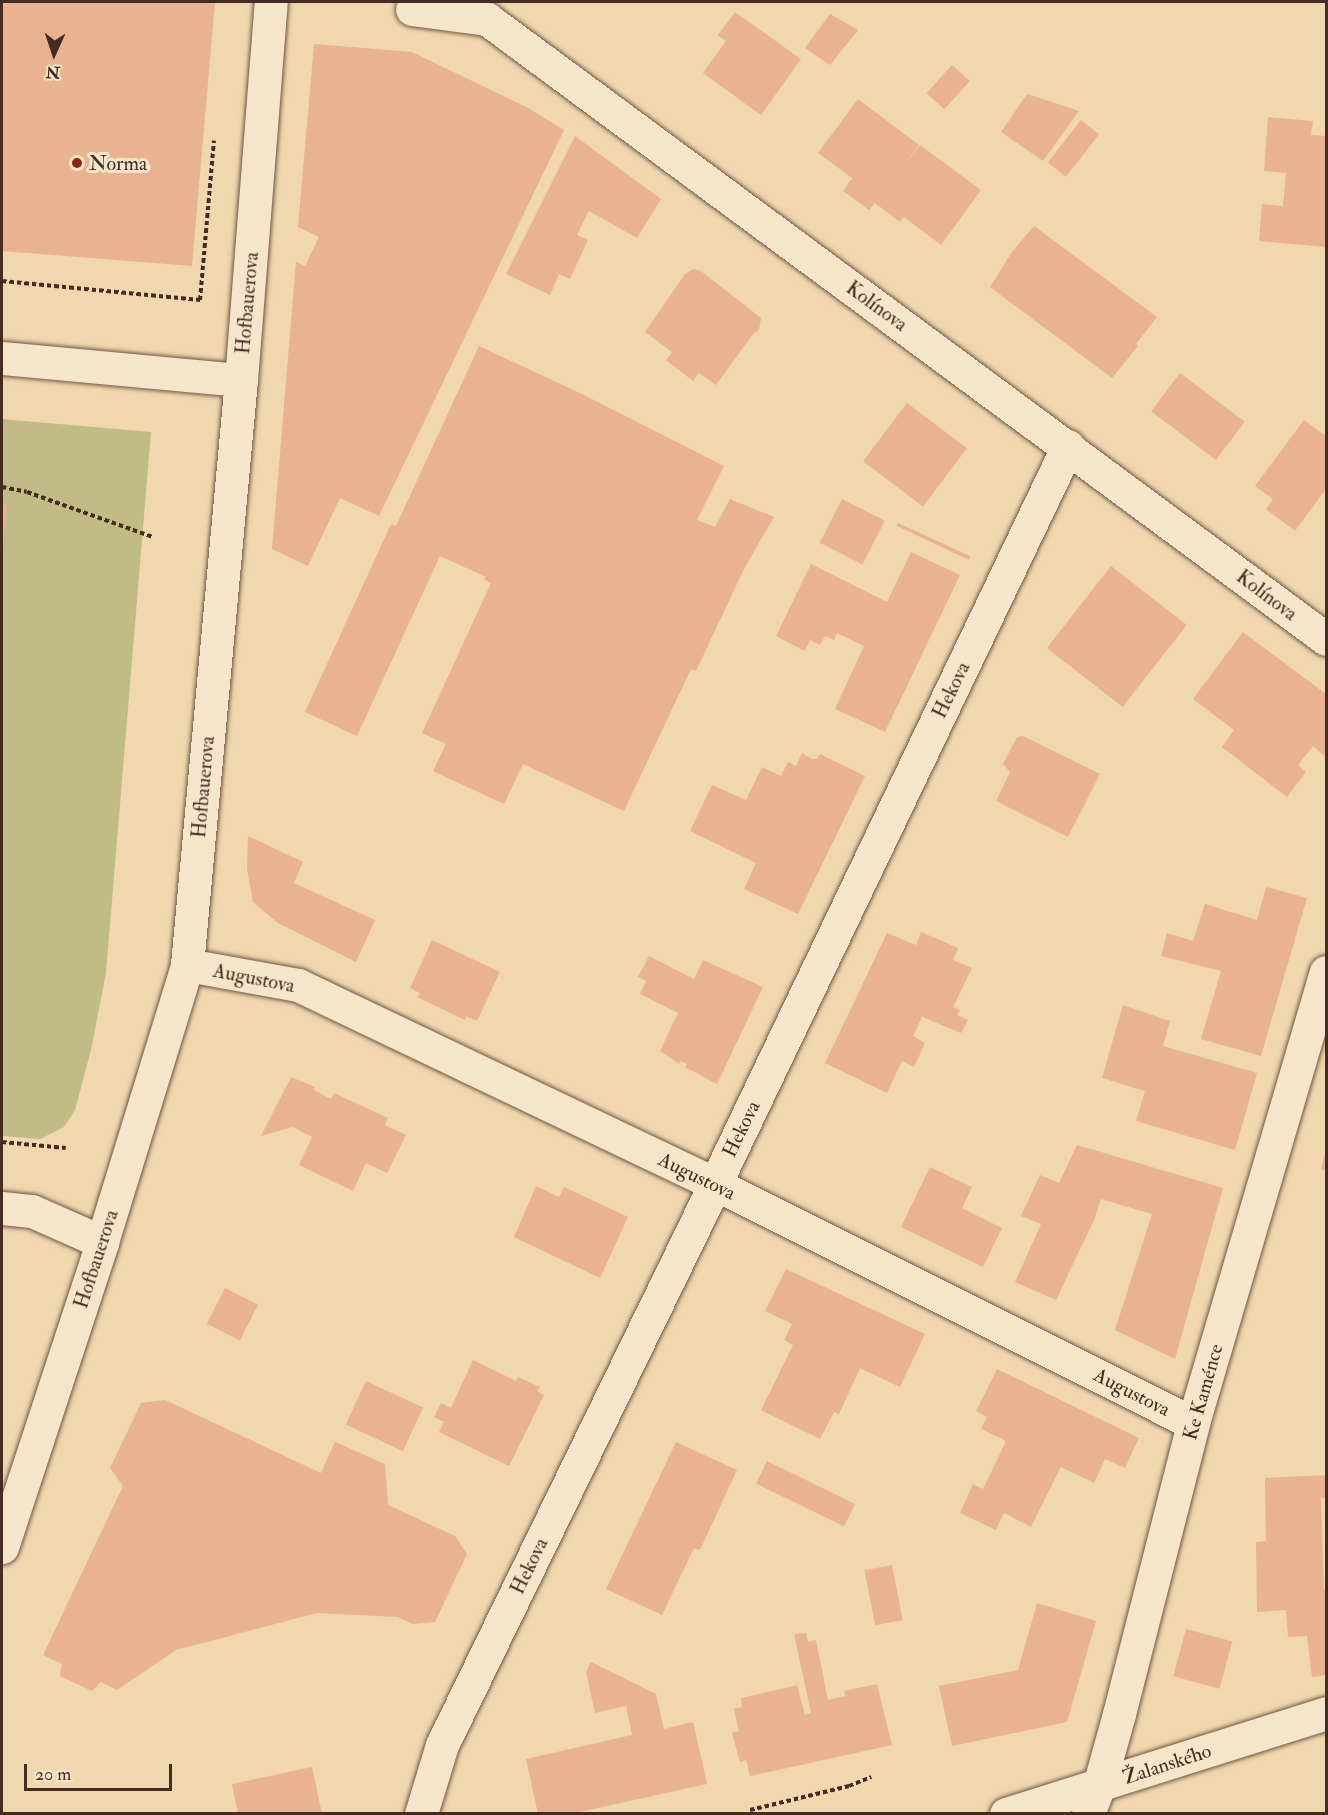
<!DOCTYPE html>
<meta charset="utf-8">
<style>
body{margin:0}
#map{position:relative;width:1328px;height:1815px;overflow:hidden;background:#f0d7ae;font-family:"IM FELL Double Pica",serif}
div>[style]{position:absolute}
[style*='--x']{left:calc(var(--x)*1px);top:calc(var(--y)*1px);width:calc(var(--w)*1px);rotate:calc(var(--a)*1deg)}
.green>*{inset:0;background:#c1bc85}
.building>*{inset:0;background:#e9b290;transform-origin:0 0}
.path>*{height:4px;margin-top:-2px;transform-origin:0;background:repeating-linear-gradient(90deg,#452b21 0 4.5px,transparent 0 7.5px)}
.roads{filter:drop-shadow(0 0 2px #705644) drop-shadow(0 0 2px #705644)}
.minor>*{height:33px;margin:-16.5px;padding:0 16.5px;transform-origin:16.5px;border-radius:16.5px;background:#f5e5ca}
.dots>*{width:16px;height:16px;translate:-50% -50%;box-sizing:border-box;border:3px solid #f5e5ca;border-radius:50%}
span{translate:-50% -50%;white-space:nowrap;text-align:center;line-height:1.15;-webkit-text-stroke:6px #f5e5ca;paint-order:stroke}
.poi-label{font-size:20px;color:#452b21}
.left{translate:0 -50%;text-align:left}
.street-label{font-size:20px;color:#452b21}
.frame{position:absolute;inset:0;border:3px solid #452b21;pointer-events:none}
.north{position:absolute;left:24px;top:24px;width:60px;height:60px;-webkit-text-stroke:4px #f5e5ca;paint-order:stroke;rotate:183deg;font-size:16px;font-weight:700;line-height:24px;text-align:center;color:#452b21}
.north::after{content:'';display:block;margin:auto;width:21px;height:27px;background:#452b21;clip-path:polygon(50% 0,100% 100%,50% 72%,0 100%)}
.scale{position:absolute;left:24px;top:1764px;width:148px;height:27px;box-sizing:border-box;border:3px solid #452b21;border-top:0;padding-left:8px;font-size:18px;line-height:21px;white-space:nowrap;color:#452b21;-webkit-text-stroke:4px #f5e5ca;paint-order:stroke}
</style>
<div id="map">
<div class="green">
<i style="clip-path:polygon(2px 419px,151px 432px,106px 973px,91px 1050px,75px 1110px,64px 1127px,40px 1139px,2px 1136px,2px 557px,6px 505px,2px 504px)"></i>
</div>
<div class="building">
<i style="clip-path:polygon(2px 2px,215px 2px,192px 266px,2px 251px)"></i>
<i style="clip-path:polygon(735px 12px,801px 59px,761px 115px,703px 73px,726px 41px,718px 35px)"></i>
<i style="clip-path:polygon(830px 14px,858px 30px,830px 65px,805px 48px)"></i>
<i style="clip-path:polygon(314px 44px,412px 52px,528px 108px,564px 130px,379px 516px,340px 498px,308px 566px,272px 549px,296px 262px,305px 266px,319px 237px,298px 227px)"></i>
<i style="left:952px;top:65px;width:24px;height:38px;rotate:42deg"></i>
<i style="clip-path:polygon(1027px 94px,1079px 111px,1043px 161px,1001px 132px)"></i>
<i style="clip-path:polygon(858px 99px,919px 145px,902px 168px,920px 145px,981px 190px,941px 245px,904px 217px,900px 222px,875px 203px,869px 210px,843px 191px,852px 178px,818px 153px)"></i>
<i style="clip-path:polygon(1268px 117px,1313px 121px,1311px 135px,1326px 136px,1326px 247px,1259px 241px,1262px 204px,1283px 206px,1286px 173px,1264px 171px)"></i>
<i style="left:1081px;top:120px;width:23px;height:54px;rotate:38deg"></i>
<i style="clip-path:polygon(575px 136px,661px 199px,637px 238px,589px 211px,577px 235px,588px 240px,570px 279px,559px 274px,550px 295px,506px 274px)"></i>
<i style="clip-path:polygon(1034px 226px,1157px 317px,1136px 344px,1138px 346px,1112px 378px,990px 287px,1012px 252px)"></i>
<i style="clip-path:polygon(694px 269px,701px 271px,761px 318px,759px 330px,753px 334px,716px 385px,699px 373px,693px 381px,666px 360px,672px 352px,645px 332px,685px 274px)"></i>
<i style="clip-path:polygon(479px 346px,584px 395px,724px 466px,697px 520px,715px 527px,730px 499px,774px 517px,744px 569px,696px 671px,691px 669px,624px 811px,523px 764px,504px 804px,433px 771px,446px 744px,422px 733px,491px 583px,484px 579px,486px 577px,440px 556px,357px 736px,305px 712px,391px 524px,396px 526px)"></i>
<i style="left:1180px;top:373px;width:81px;height:48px;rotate:37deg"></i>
<i style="left:907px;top:403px;width:75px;height:73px;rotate:37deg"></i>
<i style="clip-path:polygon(1304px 420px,1326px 436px,1326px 489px,1295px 531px,1266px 509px,1273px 499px,1255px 486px)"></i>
<i style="left:842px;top:499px;width:48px;height:49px;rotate:27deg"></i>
<i style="clip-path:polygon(2px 504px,7px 504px,3px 548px,2px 548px)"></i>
<i style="clip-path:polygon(898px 523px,970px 556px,969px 560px,897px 526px)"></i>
<i style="clip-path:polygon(911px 552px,960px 575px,885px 732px,835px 709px,864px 646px,837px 633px,834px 640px,825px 636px,820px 645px,810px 640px,805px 651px,776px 636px,811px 564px,887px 602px)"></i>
<i style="left:1111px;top:566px;width:96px;height:104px;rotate:38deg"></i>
<i style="clip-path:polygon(1243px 632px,1326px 694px,1326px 757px,1313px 746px,1298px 765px,1306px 772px,1287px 797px,1222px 747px,1234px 730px,1193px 699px)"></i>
<i style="clip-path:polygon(1023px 736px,1100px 774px,1068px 837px,996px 801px,1010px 772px,1003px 764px,1017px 737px)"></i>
<i style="clip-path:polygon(802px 753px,812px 759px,817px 759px,820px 754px,865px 776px,798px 914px,744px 889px,756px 863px,690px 831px,712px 785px,746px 800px,762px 767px,781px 776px,788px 762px,796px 766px)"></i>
<i style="clip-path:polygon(248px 836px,303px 862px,294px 883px,375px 920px,356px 962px,278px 923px,253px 902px,247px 869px)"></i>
<i style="clip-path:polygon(1266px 887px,1307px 898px,1261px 1056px,1201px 1039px,1221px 971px,1161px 956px,1167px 933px,1193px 941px,1205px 904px,1257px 920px)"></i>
<i style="clip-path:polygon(921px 932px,958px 948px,953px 960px,972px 968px,953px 1007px,960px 1010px,957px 1015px,968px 1020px,961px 1033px,922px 1017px,913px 1036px,925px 1043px,914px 1067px,902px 1061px,887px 1093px,825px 1063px,887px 933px,916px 945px)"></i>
<i style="clip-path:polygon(432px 940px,500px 972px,477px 1021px,466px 1016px,465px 1020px,417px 997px,420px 993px,410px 988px)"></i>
<i style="clip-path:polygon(649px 956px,694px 979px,703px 960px,763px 987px,717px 1084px,685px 1067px,687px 1064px,681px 1061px,679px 1064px,660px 1051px,678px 1013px,640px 994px,646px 981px,638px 977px)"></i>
<i style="clip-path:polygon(1123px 1005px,1170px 1021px,1163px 1046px,1257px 1073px,1235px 1150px,1136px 1121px,1145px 1091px,1102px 1078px)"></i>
<i style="clip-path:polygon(291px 1077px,315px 1087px,314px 1090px,331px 1099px,334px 1093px,388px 1118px,385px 1125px,406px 1135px,387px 1173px,366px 1163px,353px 1191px,299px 1165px,312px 1137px,293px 1127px,261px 1136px)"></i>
<i style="clip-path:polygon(1077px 1145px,1223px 1188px,1175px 1359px,1115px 1330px,1152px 1214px,1101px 1199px,1094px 1220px,1056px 1300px,1015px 1282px,1041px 1224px,1021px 1216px,1040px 1175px,1059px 1183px)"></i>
<i style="clip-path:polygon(1326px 1150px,1326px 1171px,1321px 1169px)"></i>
<i style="clip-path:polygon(930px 1167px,972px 1187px,962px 1208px,1002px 1228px,983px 1267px,901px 1227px)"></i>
<i style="clip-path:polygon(536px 1186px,559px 1197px,564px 1187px,628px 1217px,600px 1278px,514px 1237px)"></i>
<i style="clip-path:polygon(786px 1269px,925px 1334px,900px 1387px,860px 1368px,839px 1414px,834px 1412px,820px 1439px,761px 1410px,793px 1345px,784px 1340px,792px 1324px,765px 1311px)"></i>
<i style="left:225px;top:1288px;width:37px;height:40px;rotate:27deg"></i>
<i style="clip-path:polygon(473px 1360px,516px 1381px,518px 1377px,540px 1387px,537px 1391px,544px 1395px,509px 1466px,439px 1432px,444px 1422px,434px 1417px,441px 1403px,451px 1408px)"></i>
<i style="clip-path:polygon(997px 1369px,1139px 1438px,1125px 1468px,1105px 1459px,1094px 1483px,1061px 1467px,1031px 1527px,1004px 1513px,996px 1530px,960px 1513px,973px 1484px,983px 1489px,1006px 1441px,981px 1429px,987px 1417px,976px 1411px)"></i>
<i style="left:366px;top:1381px;width:63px;height:48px;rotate:25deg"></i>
<i style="clip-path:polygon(165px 1400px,321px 1473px,335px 1442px,385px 1464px,388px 1505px,455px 1536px,467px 1554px,435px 1622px,413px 1624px,397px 1617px,317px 1613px,176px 1650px,117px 1690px,101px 1682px,92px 1691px,60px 1676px,62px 1664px,43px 1655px,123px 1486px,110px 1468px,141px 1403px)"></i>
<i style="clip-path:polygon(676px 1442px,737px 1470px,700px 1550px,694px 1548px,662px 1615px,606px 1589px)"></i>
<i style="left:767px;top:1461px;width:98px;height:25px;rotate:26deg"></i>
<i style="clip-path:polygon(1326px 1475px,1326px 1498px,1321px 1498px,1324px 1590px,1326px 1589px,1326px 1675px,1312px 1677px,1307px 1636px,1288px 1637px,1286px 1610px,1257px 1612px,1256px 1542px,1266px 1541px,1265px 1478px)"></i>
<i style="left:892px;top:1565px;width:56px;height:28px;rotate:79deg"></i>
<i style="clip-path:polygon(1037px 1603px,1096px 1621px,1067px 1722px,952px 1746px,939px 1686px,1018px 1670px)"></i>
<i style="left:1186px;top:1629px;width:48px;height:49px;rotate:15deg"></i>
<i style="clip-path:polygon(806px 1633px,808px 1642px,816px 1640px,828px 1700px,845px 1696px,844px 1691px,877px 1684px,892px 1745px,750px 1776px,746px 1760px,740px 1762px,732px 1733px,739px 1731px,734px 1709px,742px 1707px,741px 1698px,797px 1685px,805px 1715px,811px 1713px,794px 1634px)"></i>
<i style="clip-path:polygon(591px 1662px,656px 1694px,664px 1729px,693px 1722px,707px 1784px,571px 1814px,538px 1814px,526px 1759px,632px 1735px,626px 1706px,595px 1713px,586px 1672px)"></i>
<i style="clip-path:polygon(312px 1767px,322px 1814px,238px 1814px,232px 1784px)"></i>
</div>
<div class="path">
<i style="--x:2;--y:281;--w:199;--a:5.5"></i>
<i style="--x:200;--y:300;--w:160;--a:-85"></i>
<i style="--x:2;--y:487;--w:25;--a:11"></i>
<i style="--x:27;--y:492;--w:134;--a:19.7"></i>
<i style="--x:2;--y:1142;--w:64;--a:5.4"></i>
<i style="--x:750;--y:1810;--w:102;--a:-13.6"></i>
<i style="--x:849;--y:1786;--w:24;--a:-22"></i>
</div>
<div class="roads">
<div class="minor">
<i style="--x:412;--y:9;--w:76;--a:7.6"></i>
<i style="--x:487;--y:19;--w:1043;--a:36.46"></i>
<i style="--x:2;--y:358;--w:240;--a:5.3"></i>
<i style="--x:187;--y:965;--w:113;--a:10.2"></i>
<i style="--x:298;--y:985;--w:462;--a:25.5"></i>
<i style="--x:715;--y:1184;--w:534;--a:26.57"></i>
<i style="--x:2;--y:1208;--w:30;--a:6"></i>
<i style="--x:32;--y:1211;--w:77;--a:23.9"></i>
<i style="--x:2;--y:1547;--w:321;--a:-71.8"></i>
<i style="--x:102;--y:1242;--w:290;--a:-72.9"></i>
<i style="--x:187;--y:965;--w:587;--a:-84.73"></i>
<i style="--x:241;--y:380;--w:379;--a:-85.5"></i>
<i style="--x:421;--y:1814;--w:72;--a:-73.1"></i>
<i style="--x:442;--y:1745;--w:624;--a:-64.05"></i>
<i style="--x:715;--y:1184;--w:818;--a:-64.44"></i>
<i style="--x:1006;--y:1814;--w:336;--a:-17.5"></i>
<i style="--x:1088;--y:1814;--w:30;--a:-69"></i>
<i style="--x:1099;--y:1786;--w:75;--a:-74.5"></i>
<i style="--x:1119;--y:1714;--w:300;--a:-75.7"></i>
<i style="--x:1193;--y:1423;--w:470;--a:-73.6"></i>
</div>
</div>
<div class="dots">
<i style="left:77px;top:163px;background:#8f2418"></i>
</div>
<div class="poi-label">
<span class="left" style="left:89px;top:163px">Norma</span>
</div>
<div class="street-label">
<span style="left:247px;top:303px;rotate:-85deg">Hofbauerova</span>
<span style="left:877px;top:306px;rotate:36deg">Kolínova</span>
<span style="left:1267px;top:595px;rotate:37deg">Kolínova</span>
<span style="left:951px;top:690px;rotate:-64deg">Hekova</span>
<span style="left:203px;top:787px;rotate:-85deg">Hofbauerova</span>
<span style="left:254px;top:978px;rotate:11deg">Augustova</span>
<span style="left:741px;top:1129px;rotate:-64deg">Hekova</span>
<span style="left:697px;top:1176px;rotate:26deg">Augustova</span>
<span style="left:96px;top:1259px;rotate:-72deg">Hofbauerova</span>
<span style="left:1132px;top:1392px;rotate:27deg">Augustova</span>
<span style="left:1203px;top:1392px;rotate:-74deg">Ke Kaménce</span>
<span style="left:529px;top:1566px;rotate:-64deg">Hekova</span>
<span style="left:1167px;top:1764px;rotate:-18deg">Žalanského</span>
</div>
<div class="frame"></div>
<div class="north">N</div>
<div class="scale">20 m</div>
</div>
